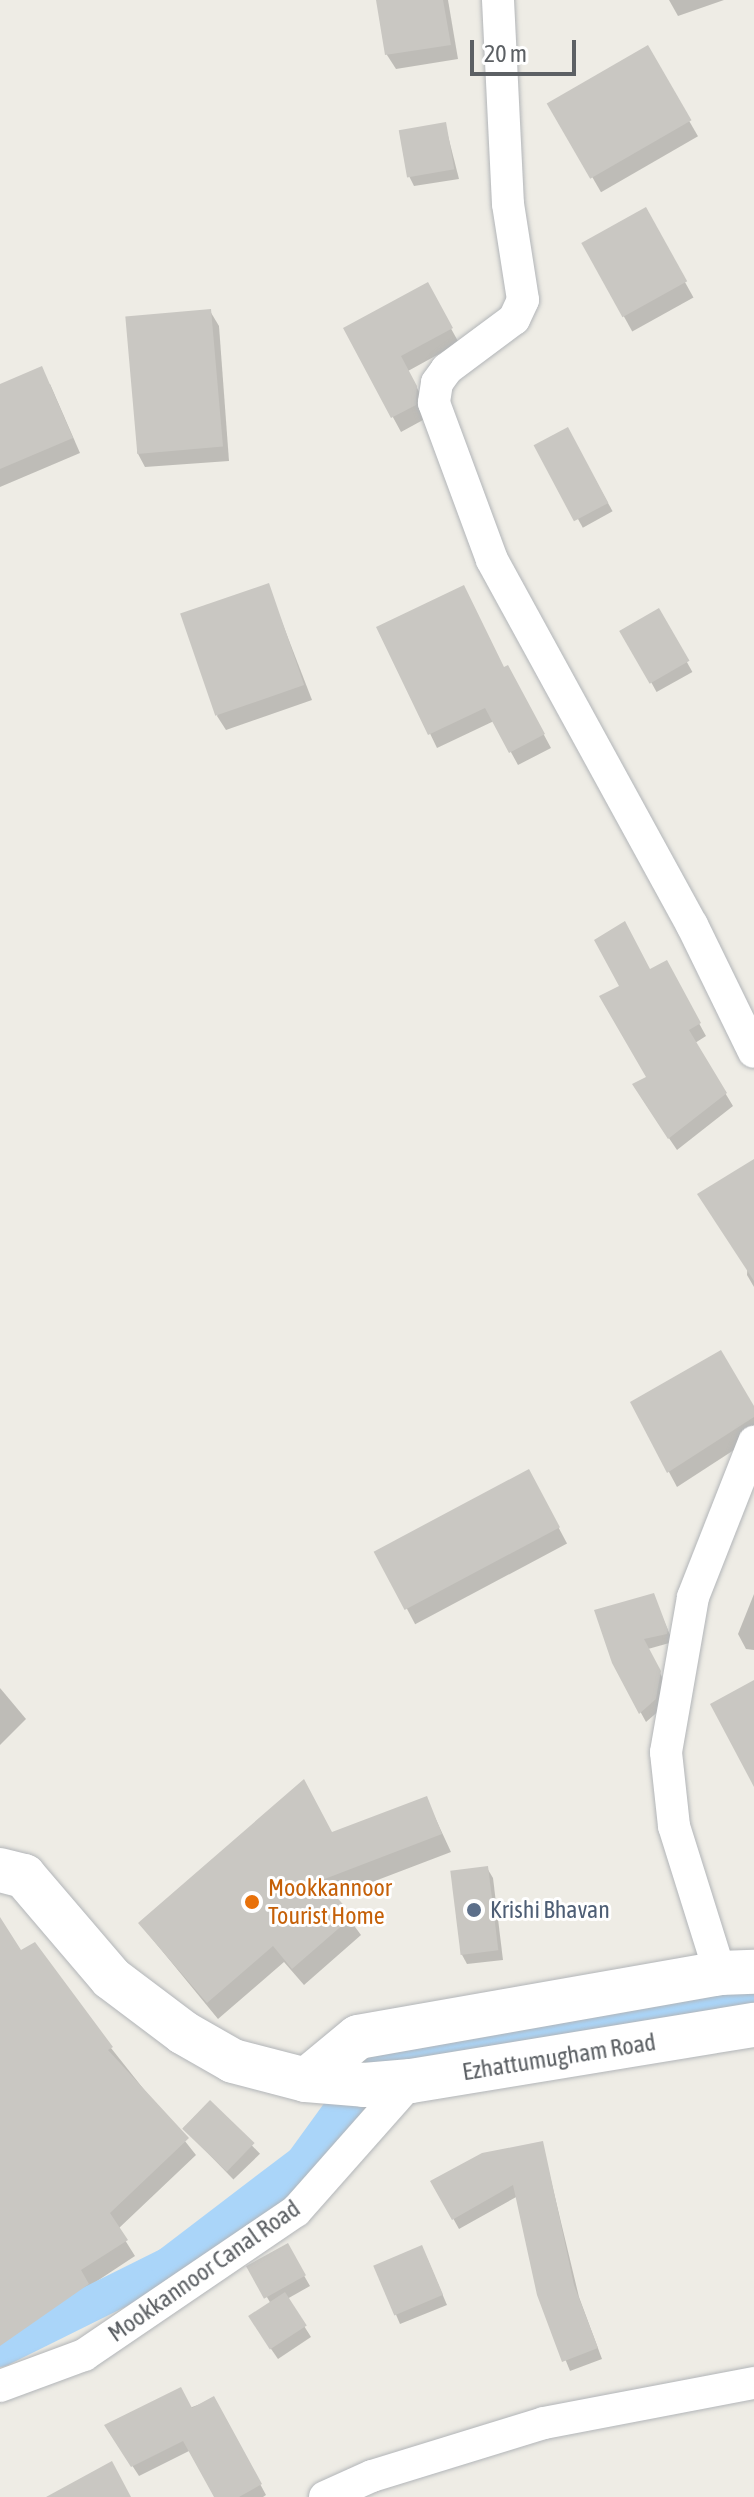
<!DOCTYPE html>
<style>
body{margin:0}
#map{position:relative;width:754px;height:2497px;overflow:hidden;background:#eeece5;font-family:"Asap Condensed",sans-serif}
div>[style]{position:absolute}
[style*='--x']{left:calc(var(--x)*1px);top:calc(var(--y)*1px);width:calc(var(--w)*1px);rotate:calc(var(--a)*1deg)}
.shadow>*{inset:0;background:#0003;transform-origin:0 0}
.canal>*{height:36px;margin:-18px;padding:0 18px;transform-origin:18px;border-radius:18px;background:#aad5f9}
.building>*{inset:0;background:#c9c7c2;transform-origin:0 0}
.roads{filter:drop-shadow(0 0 2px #b2b5b8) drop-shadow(0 0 2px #b2b5b8)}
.street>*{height:32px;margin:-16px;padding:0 16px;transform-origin:16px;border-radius:16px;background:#fff}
.secondary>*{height:44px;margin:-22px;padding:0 22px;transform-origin:22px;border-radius:22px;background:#fff}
.dots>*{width:22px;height:22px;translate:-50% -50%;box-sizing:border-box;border:4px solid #fff;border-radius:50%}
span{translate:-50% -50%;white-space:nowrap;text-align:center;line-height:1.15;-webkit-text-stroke:6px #fff;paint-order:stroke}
.food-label{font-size:24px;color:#c56008}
.left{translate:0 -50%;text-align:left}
.service-label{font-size:24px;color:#4e5e75}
.street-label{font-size:24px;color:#5c6064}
.scale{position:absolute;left:470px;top:40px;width:106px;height:36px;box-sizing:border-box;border:4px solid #5c6064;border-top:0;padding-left:10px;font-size:24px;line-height:28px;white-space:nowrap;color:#5c6064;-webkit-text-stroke:6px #fff;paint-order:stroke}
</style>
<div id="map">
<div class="shadow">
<i style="clip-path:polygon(378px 0,448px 0,458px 59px,396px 69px,387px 55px)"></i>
<i style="clip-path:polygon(669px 0,724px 0,678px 16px)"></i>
<i style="left:647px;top:48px;width:102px;height:112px;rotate:60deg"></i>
<i style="clip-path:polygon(445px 124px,459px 179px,414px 186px,409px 176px)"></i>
<i style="left:645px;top:210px;width:100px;height:70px;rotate:61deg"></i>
<i style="clip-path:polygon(427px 285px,459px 343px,408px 371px,425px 403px,423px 420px,401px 432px,345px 329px)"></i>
<i style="clip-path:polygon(210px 311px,219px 326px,229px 461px,145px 467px,137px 452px)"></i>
<i style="clip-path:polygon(50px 384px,80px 453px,0 487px,0 387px)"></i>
<i style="left:567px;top:429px;width:94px;height:34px;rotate:61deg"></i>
<i style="clip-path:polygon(268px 586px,312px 700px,226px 730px,217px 716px)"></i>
<i style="left:658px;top:610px;width:71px;height:41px;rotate:61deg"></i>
<i style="clip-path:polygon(379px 628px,515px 681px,551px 748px,518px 765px,494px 721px,437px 748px)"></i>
<i style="clip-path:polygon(666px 963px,706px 1036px,695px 1043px,733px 1106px,677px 1150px,641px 1097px,649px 1078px,621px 987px)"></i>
<i style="clip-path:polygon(754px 1173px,754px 1287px,747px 1275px)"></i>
<i style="clip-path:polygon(632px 1403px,754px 1410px,754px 1437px,677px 1487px)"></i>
<i style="left:537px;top:1487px;width:64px;height:172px;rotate:62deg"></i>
<i style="clip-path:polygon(754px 1594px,754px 1650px,746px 1649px,738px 1634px)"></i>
<i style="clip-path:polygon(653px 1595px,673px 1642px,648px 1649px,665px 1683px,661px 1709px,646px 1722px,613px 1662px)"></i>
<i style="clip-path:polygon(0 1688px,26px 1719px,0 1745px)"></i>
<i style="clip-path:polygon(426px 1798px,451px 1852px,333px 1897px,361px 1935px,304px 1985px,284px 1962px,218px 2019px,140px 1924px,332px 1834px)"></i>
<i style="clip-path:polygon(487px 1868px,493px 1878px,503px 1960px,467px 1964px,461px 1953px)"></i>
<i style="clip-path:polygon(0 1921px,21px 1953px,111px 2048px,196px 2155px,118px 2229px,135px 2256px,88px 2287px,96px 2300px,13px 2358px,0 2339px)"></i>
<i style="left:210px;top:2102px;width:72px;height:37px;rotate:46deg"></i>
<i style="clip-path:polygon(542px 2143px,579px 2297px,602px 2359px,570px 2371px,539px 2294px,518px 2196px,459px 2229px,433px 2182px)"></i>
<i style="clip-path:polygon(287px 2246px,310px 2286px,287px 2299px,311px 2337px,278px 2359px,256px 2327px,271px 2304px,250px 2268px)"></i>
<i style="clip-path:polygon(427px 2258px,447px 2305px,400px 2324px,375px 2266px)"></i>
<i style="clip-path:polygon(214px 2399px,266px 2495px,263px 2497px,216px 2497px,191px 2450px,139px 2476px,113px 2436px)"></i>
</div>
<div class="canal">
<i style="--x:360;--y:2084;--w:37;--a:-55"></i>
<i style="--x:381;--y:2054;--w:326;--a:-9.2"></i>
<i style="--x:703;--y:2002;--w:51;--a:0"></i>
<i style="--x:0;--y:2349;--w:189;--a:-26.4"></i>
<i style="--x:169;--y:2265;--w:168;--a:-37.3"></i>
<i style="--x:303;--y:2163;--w:95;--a:-54"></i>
</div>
<div class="building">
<i style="clip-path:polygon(376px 0,443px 0,451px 45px,385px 55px)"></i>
<i style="left:648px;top:45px;width:87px;height:117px;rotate:60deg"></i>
<i style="left:446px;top:122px;width:48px;height:48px;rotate:80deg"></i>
<i style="left:646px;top:207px;width:85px;height:74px;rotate:61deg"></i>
<i style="clip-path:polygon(428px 282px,453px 328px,401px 356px,417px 386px,416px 405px,391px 418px,343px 328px)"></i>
<i style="left:211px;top:309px;width:138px;height:86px;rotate:85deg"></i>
<i style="clip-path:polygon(42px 366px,73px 438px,0 469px,0 384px)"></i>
<i style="left:568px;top:427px;width:86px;height:39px;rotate:62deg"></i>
<i style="left:269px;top:583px;width:108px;height:94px;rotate:71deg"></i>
<i style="clip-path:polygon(464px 585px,504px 667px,508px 665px,545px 734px,509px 753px,485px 708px,428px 735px,376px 627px)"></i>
<i style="left:659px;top:608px;width:61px;height:46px;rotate:60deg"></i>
<i style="clip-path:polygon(625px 921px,650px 969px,667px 960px,701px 1023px,689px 1030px,727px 1093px,668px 1139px,632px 1084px,646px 1077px,599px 996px,619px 986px,594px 940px)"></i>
<i style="clip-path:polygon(754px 1159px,754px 1281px,697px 1194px)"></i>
<i style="clip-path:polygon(721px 1350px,754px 1406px,754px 1417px,667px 1473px,630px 1402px)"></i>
<i style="left:529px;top:1469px;width:66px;height:176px;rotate:62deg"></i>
<i style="clip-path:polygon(654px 1593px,668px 1630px,667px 1634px,644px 1639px,661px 1671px,656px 1699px,639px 1714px,612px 1663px,594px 1610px)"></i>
<i style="clip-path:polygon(754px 1680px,754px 1787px,710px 1704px)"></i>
<i style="clip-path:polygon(304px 1779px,332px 1832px,427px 1796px,442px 1834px,322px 1880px,353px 1916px,292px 1969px,273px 1946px,207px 2003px,138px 1923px)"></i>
<i style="left:488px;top:1866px;width:85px;height:38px;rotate:83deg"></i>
<i style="clip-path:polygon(0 1917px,21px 1950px,35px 1942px,113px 2047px,108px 2050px,189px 2138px,110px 2213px,128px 2240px,81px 2270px,89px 2284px,0 2346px)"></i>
<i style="left:210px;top:2100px;width:62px;height:40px;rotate:44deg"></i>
<i style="clip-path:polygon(543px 2141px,574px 2285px,598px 2348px,562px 2362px,537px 2295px,513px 2185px,452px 2220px,430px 2181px,482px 2153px)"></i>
<i style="left:288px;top:2243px;width:37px;height:48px;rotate:61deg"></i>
<i style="left:422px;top:2245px;width:54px;height:53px;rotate:67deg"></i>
<i style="left:285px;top:2292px;width:40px;height:44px;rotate:57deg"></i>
<i style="clip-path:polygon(181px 2387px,192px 2408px,214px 2396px,262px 2484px,239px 2497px,214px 2497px,183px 2441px,131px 2467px,104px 2425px)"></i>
<i style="clip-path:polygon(112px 2461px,131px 2497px,46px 2497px)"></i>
</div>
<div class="roads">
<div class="street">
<i style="--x:498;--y:0;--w:204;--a:87.2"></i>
<i style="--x:508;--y:204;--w:97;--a:81.1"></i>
<i style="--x:523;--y:300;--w:21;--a:115"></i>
<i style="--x:514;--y:319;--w:84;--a:143.3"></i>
<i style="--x:447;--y:369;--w:17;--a:126"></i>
<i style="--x:437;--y:383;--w:20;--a:99"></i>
<i style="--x:434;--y:403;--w:167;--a:69.7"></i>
<i style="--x:492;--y:560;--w:416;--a:61.3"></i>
<i style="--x:692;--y:925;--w:141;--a:64"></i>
<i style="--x:720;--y:1973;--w:154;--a:-107.4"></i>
<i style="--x:674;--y:1826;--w:74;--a:-96.2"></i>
<i style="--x:666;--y:1752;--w:157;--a:-80.1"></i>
<i style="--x:693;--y:1597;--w:167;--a:-68.5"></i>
<i style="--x:0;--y:2386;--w:90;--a:-20.3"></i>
<i style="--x:84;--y:2355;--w:256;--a:-34.2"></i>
<i style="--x:296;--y:2211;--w:174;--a:-48.5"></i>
<i style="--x:325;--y:2497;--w:51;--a:-24.1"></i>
<i style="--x:372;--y:2476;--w:180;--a:-17.1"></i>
<i style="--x:544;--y:2423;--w:214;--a:-10.8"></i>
</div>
<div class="secondary">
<i style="--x:0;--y:1870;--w:25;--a:14"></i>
<i style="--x:24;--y:1876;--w:134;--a:49.5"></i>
<i style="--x:111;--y:1978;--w:91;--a:37"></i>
<i style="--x:184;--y:2033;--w:56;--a:29.7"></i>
<i style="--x:233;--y:2061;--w:75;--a:14.6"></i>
<i style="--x:306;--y:2080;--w:58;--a:4.9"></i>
<i style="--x:364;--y:2085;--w:47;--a:-4.9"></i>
<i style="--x:411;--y:2081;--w:348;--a:-9.3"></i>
<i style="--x:306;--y:2080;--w:67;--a:-39.6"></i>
<i style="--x:358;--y:2037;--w:368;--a:-10"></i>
<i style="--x:720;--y:1973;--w:34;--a:-2"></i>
</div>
</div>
<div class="dots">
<i style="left:252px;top:1902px;background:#e8710a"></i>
<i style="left:474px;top:1910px;background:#5c6f8a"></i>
</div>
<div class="food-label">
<span class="left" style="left:268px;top:1902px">Mookkannoor<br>Tourist Home</span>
</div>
<div class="service-label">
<span class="left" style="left:490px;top:1910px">Krishi Bhavan</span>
</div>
<div class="street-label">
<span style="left:559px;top:2057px;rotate:-9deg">Ezhattumugham Road</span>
<span style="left:204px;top:2271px;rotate:-35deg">Mookkannoor Canal Road</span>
</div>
<div class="scale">20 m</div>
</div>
